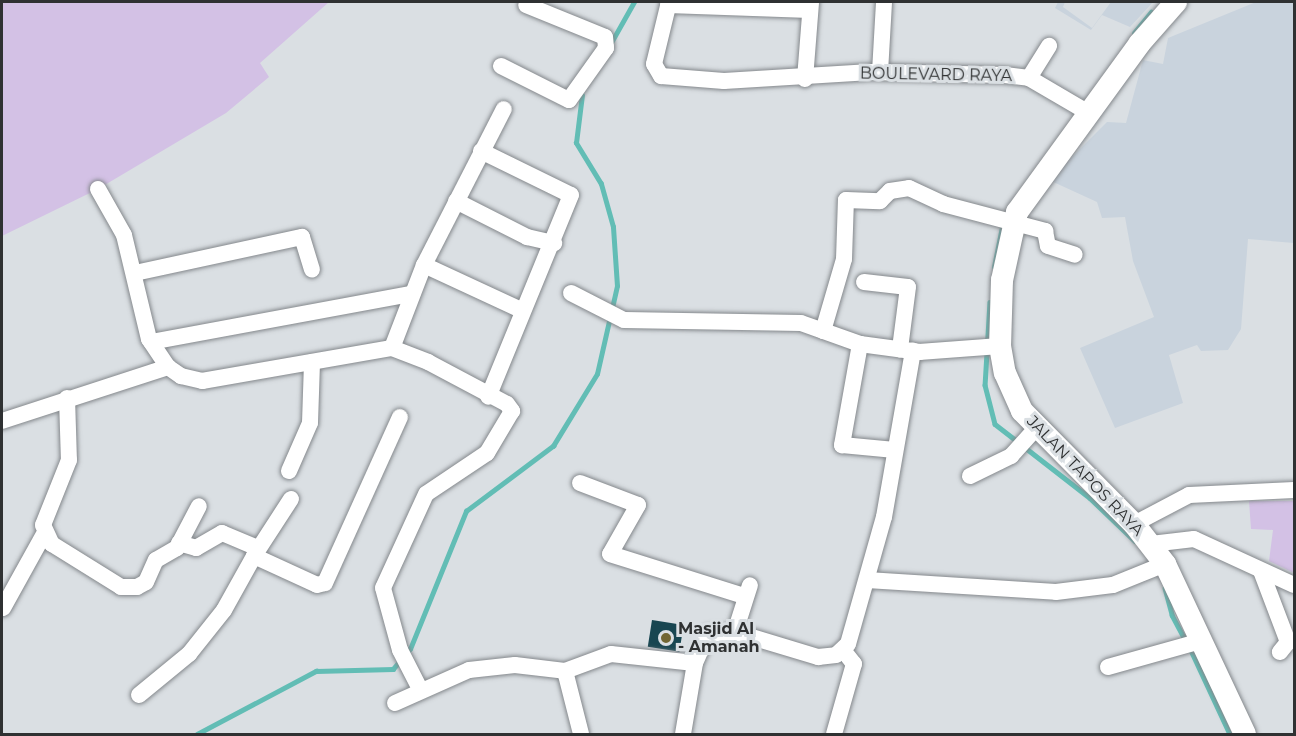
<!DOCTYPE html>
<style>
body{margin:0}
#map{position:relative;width:1296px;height:736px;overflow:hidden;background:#dadfe3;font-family:Montserrat,sans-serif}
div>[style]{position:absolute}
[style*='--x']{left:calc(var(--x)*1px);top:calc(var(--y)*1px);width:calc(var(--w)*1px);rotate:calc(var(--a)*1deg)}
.built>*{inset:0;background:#c9d3dd}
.green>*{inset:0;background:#d3c1e5}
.stream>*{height:4.5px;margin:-2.25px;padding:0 2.25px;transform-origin:2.25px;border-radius:2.25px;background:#62bdb5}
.building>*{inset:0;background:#184651;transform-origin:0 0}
.roads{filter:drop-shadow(0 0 2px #84888c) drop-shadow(0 0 2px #84888c)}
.minor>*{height:16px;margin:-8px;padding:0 8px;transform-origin:8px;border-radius:8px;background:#fff}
.secondary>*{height:22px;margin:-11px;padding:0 11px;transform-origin:11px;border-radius:11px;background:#fff}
.dots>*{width:16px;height:16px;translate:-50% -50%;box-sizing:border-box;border:3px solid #dadfe3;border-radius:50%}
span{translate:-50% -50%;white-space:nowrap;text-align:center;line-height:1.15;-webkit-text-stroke:6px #dadfe3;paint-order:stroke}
.street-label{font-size:16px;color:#2f3132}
.poi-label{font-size:16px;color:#2f3132;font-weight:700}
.left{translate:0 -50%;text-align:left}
.frame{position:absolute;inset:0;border:3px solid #2f3132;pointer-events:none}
</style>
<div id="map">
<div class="built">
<i style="clip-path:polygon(1058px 2px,1065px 2px,1063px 7px,1092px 28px,1111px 2px,1153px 2px,1130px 27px,1102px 15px,1091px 30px,1055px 8px)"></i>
<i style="clip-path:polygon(1256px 2px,1294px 2px,1294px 243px,1248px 239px,1241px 329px,1228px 350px,1201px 351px,1197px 345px,1169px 355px,1183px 403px,1115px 428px,1080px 348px,1154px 317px,1133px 261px,1125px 217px,1102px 218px,1097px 202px,1049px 180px,1107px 122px,1126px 123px,1143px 60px,1163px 64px,1168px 38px)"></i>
</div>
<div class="green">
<i style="clip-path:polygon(2px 2px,329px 2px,260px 63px,269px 77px,226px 113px,98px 189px,2px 236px)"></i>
<i style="clip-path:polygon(1249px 501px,1294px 501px,1294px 573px,1269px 561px,1273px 530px,1251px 529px)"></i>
</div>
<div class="stream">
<i style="--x:1134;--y:33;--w:27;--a:-51"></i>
<i style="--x:612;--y:41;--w:45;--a:-60.6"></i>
<i style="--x:994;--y:267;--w:46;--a:-78.7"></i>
<i style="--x:990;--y:302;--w:83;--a:93.4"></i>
<i style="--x:985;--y:385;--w:40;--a:75.6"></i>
<i style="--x:995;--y:424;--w:120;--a:37.9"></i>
<i style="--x:1090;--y:498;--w:62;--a:43.7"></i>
<i style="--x:1165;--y:588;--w:28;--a:75"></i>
<i style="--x:1172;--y:615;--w:30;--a:62"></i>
<i style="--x:1190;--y:648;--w:95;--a:65.1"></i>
<i style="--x:197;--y:734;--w:135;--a:-27.9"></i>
<i style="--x:316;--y:671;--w:77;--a:-1.5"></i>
<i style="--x:393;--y:669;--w:26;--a:-50"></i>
<i style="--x:410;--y:649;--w:149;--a:-67.9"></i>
<i style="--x:466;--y:511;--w:109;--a:-36.8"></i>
<i style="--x:553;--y:446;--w:84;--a:-58.6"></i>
<i style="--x:597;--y:374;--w:90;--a:-77.2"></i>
<i style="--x:617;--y:286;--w:59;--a:-93.9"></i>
<i style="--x:613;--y:227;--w:45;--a:-105.6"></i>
<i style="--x:601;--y:184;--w:48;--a:-121.4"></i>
<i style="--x:576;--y:143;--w:48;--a:-82.9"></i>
</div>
<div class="building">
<i style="left:652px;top:620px;width:32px;height:27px;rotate:9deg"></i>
</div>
<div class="roads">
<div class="minor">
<i style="--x:669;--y:2;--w:64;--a:103.6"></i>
<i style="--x:654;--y:64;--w:14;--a:60"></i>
<i style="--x:661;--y:76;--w:63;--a:4.5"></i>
<i style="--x:724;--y:81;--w:147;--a:-3.5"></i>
<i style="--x:871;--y:72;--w:134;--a:1.3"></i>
<i style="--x:1005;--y:75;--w:24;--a:7"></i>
<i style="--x:1029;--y:78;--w:69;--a:30.3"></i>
<i style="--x:668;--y:5;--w:142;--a:2"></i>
<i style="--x:501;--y:66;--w:76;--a:26.6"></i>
<i style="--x:569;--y:100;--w:64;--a:-54.6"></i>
<i style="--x:606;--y:48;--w:11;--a:-95"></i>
<i style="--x:605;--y:37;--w:85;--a:-157.9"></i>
<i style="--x:880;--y:72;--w:70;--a:-86.7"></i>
<i style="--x:1029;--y:78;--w:38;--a:-58"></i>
<i style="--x:805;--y:79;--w:77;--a:-85.5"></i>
<i style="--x:481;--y:151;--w:100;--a:26.1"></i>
<i style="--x:571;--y:195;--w:218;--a:112.3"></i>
<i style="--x:98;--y:189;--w:53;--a:60.5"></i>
<i style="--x:124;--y:235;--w:107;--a:76.5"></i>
<i style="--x:149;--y:339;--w:34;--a:56"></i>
<i style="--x:168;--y:367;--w:16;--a:35"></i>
<i style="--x:181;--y:376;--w:22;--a:13"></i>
<i style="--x:202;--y:381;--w:193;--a:-9.9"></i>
<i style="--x:392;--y:348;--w:39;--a:21"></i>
<i style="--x:428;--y:362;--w:89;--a:28"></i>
<i style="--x:507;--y:404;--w:9;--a:54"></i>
<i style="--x:512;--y:411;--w:49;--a:120.8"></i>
<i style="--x:487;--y:453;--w:73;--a:146.1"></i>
<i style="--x:426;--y:494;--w:103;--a:114.6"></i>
<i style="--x:383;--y:588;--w:64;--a:74.7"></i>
<i style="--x:400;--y:650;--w:44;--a:62.9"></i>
<i style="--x:456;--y:201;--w:80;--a:26.9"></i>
<i style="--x:527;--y:237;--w:28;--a:13"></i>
<i style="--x:424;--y:265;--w:107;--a:24.9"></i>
<i style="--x:135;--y:273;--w:171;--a:-12.2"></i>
<i style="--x:302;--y:237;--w:34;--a:73"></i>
<i style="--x:864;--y:282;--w:44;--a:6.5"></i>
<i style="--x:908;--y:287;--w:63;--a:97.4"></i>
<i style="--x:571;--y:293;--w:59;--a:27"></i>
<i style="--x:624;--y:320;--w:177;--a:1"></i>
<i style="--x:801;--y:323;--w:63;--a:19.6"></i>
<i style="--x:860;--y:344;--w:60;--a:7.7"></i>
<i style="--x:919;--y:352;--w:81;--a:-4.2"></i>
<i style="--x:823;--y:331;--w:75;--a:-73.7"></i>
<i style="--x:844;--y:259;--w:59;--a:-88.1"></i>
<i style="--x:846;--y:200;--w:34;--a:2"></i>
<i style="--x:880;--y:201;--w:14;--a:-45"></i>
<i style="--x:890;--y:191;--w:19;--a:-9"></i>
<i style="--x:909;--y:188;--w:38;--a:25"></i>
<i style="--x:943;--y:204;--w:106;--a:14.8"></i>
<i style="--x:1045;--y:231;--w:15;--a:79"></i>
<i style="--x:1048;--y:246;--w:28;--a:18"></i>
<i style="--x:151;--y:342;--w:263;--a:-10.5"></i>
<i style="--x:860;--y:344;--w:103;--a:100.1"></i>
<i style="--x:842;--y:445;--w:53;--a:5.4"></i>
<i style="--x:392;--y:348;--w:89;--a:-68.9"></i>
<i style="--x:424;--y:265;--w:175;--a:-62.9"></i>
<i style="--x:67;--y:398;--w:62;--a:88.2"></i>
<i style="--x:69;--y:460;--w:70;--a:111.8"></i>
<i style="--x:43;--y:525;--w:21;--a:65"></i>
<i style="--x:52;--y:544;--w:81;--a:31.9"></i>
<i style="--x:121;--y:587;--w:16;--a:0"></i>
<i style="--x:137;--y:587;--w:10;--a:-29"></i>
<i style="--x:146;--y:582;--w:24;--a:-66"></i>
<i style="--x:156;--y:560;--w:24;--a:-30"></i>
<i style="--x:177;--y:548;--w:47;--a:-62.4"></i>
<i style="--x:2;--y:421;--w:175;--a:-18"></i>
<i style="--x:289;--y:471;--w:52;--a:-66.4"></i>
<i style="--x:310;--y:423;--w:61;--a:-88.1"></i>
<i style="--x:970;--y:476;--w:46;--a:-26"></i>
<i style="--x:1011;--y:456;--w:38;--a:-48"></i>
<i style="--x:580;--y:483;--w:62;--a:20.8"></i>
<i style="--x:638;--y:505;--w:56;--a:119.7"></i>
<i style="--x:610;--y:554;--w:140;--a:17.4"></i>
<i style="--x:1134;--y:524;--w:62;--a:-27.8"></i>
<i style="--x:1189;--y:495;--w:105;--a:-2.7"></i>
<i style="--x:179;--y:543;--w:18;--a:16"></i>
<i style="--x:196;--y:548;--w:30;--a:-30"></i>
<i style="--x:222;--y:533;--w:39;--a:23"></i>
<i style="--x:1151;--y:544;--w:43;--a:-6.6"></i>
<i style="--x:1194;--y:539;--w:110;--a:24.7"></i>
<i style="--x:254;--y:556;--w:68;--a:-57"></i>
<i style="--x:1261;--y:571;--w:76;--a:69.2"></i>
<i style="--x:1288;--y:642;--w:13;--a:129"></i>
<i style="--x:867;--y:580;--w:189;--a:3.6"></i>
<i style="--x:1056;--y:592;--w:57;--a:-7"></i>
<i style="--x:1113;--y:585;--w:56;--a:-22"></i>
<i style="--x:3;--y:608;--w:85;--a:-61"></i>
<i style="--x:735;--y:632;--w:49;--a:-72.3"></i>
<i style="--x:1108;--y:667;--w:97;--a:-15.6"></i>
<i style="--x:565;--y:671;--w:49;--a:-20.3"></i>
<i style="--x:611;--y:654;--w:84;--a:6.1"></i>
<i style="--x:565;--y:671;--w:65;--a:75.7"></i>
<i style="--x:139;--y:695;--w:65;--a:-39.4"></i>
<i style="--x:189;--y:654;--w:56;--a:-51.5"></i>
<i style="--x:224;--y:610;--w:62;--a:-60.9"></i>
<i style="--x:254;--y:556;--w:69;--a:24.7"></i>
<i style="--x:317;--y:585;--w:8;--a:-14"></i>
<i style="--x:325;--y:583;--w:182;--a:-65.7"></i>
<i style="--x:395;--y:703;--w:81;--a:-24"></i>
<i style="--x:469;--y:670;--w:46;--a:-6.2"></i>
<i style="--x:515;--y:665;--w:50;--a:6.8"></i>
<i style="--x:683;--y:734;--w:72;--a:-80.4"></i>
<i style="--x:695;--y:663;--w:32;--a:-66"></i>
<i style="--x:708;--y:634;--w:27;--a:-4"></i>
<i style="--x:735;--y:632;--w:87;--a:16.8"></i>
<i style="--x:818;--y:657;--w:18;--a:-6"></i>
<i style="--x:836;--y:655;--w:16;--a:-43"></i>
<i style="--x:848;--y:644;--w:132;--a:-74.2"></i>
<i style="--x:884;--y:517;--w:169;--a:-80.1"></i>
<i style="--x:834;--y:734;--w:73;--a:-74.1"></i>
<i style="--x:854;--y:664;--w:18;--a:-128"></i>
</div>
<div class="secondary">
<i style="--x:1176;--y:2;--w:55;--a:131.3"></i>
<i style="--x:1140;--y:43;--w:209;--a:126"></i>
<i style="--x:1017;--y:212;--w:70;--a:102.4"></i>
<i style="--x:1002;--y:280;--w:66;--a:91.7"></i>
<i style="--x:1000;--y:346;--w:27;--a:80"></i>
<i style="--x:1005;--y:373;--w:42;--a:65.9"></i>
<i style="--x:1022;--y:411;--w:159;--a:45.3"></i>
<i style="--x:1134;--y:524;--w:51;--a:52.2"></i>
<i style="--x:1165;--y:564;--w:188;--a:64.8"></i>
</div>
</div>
<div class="dots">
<i style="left:666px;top:638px;background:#716633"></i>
</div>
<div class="street-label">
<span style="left:936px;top:75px;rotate:1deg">BOULEVARD RAYA</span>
<span style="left:1085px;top:476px;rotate:46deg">JALAN TAPOS RAYA</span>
</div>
<div class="poi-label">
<span class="left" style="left:678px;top:638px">Masjid Al<br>- Amanah</span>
</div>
<div class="frame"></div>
</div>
